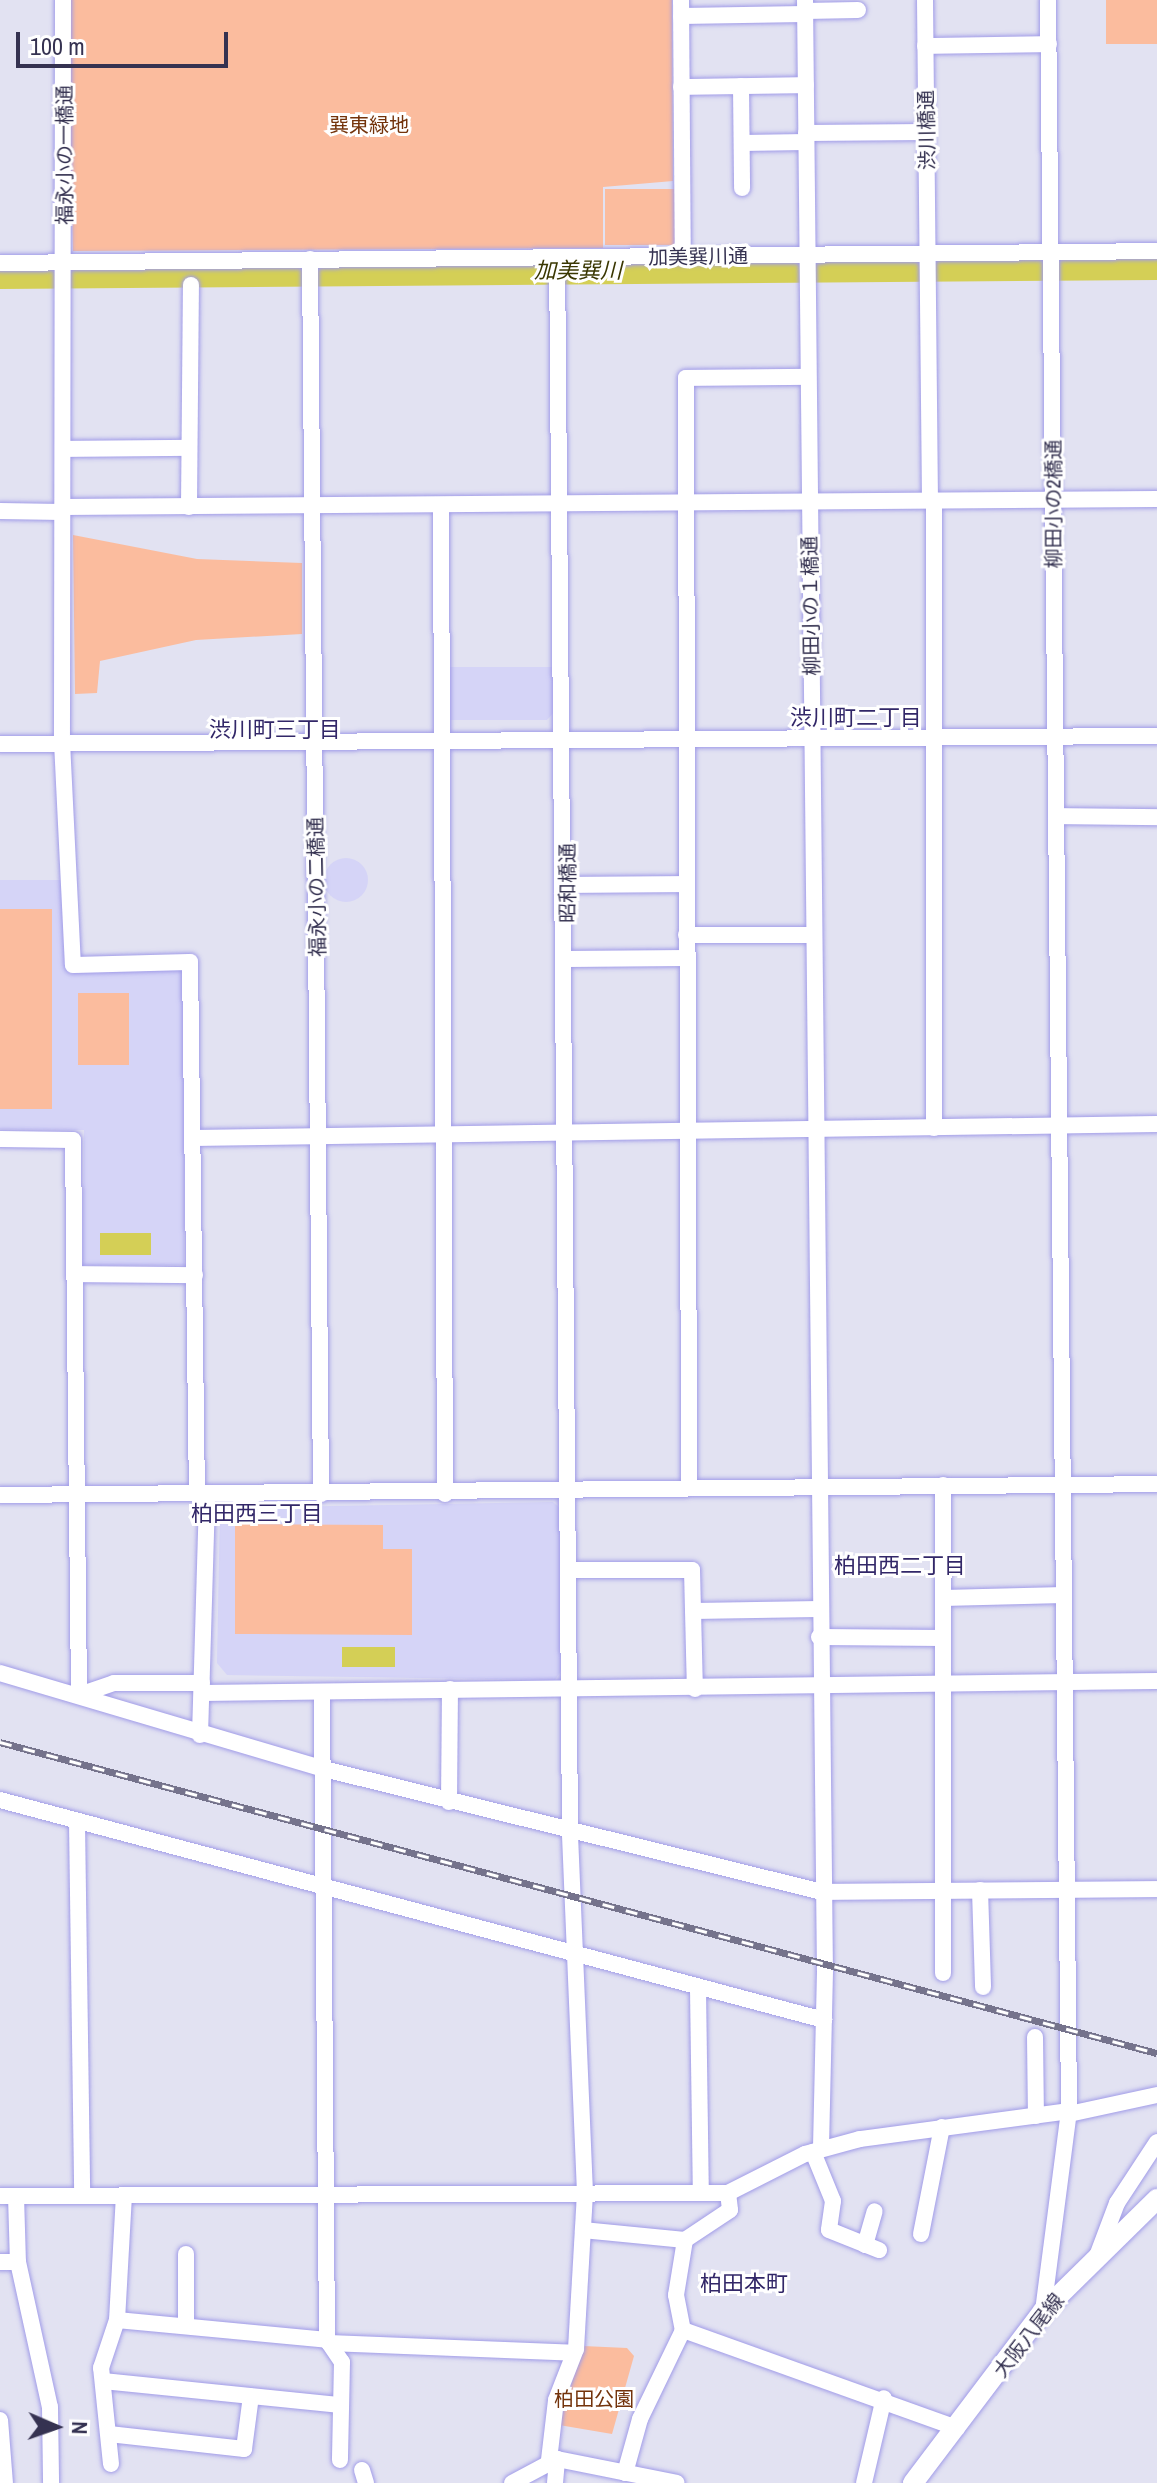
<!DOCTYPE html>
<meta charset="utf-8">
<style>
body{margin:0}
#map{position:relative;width:1157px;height:2483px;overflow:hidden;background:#e2e2f2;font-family:"Archivo Narrow","Noto Sans JP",sans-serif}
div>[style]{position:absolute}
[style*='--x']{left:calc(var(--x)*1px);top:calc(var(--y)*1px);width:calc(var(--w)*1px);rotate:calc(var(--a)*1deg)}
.built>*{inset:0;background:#d5d4f7}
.round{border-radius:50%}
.green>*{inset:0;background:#fbbc9e;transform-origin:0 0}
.water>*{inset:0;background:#d4cf56;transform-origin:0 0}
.river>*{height:26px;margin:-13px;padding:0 13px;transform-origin:13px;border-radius:13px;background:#d4cf56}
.roads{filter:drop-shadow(0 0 2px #a19ce8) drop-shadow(0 0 2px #a19ce8)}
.minor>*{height:16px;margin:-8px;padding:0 8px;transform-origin:8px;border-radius:8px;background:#fff}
.major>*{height:20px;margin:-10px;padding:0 10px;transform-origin:10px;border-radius:10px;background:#fff}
.rail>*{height:7px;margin-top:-3.5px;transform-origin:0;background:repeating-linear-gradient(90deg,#fff 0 12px,#75738c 0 24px);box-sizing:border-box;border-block:2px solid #75738c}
span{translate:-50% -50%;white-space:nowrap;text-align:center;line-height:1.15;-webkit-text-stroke:6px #fff;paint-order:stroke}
.park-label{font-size:20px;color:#73330b}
.street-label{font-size:20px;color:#353251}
.water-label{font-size:22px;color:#3a3702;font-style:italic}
.neighbourhood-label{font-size:22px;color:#322768}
.north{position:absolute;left:16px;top:2387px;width:80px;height:80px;-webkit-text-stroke:6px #fff;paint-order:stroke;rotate:92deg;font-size:22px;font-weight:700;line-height:32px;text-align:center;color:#353251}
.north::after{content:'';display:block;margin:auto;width:28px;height:36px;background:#353251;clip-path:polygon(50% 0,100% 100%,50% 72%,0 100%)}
.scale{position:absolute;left:16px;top:32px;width:212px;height:36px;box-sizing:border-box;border:4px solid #353251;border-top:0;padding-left:10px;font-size:24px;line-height:28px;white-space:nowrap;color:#353251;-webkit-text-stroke:6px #fff;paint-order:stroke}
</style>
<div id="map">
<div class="built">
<i style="clip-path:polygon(449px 667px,555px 667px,555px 711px,547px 720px,449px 720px)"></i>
<i class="round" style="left:324px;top:858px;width:44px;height:44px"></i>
<i style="clip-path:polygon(0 880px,67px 880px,67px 967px,184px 968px,184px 1265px,83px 1265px,84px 1130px,0 1129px)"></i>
<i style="clip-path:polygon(553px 1502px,562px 1510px,563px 1668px,555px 1680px,227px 1675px,217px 1663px,220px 1508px)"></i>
</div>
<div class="green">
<i style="clip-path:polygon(67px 0,672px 0,673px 181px,603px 187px,603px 248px,73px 251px)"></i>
<i style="left:1106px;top:0;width:51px;height:44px"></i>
<i style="left:605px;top:189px;width:70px;height:56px"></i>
<i style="clip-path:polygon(73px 535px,197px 559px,302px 563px,302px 634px,196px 640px,100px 661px,97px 693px,75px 694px)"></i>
<i style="left:0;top:909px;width:52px;height:200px"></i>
<i style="left:78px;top:993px;width:51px;height:72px"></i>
<i style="clip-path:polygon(235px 1524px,383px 1525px,383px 1549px,412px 1549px,412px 1635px,235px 1634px)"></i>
<i style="clip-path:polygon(583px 2346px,627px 2348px,634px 2356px,612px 2434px,559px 2425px)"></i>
</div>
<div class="water">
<i style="left:100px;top:1233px;width:51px;height:22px"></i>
<i style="left:342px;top:1647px;width:53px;height:20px"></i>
</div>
<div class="river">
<i style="--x:0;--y:276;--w:1157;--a:-0.45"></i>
</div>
<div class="roads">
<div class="minor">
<i style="--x:63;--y:0;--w:742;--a:90.08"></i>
<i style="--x:62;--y:742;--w:223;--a:87.2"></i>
<i style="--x:73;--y:965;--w:117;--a:-1.5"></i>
<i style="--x:190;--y:962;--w:532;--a:89.25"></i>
<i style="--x:681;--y:0;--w:257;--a:89.6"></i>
<i style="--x:805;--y:0;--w:1971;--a:89.42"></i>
<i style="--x:825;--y:1971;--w:178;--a:91.3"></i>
<i style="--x:925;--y:0;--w:501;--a:89.43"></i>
<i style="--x:805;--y:11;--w:53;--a:-1.1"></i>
<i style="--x:681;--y:16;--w:124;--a:-0.9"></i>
<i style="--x:925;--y:46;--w:124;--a:-0.9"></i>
<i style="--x:741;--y:86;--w:102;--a:89.4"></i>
<i style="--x:681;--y:87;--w:125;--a:-0.9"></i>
<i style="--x:806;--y:133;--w:120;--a:-0.5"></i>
<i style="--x:742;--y:143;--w:64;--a:-0.9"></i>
<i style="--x:310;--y:259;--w:1235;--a:89.49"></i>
<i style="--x:0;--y:263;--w:1157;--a:-0.59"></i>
<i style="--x:63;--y:449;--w:126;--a:-0.5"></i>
<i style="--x:934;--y:501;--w:627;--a:90"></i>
<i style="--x:441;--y:505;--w:989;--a:89.77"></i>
<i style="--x:62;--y:507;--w:1095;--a:-0.42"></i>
<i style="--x:189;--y:507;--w:222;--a:-89.5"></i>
<i style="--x:0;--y:511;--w:62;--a:0.9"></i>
<i style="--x:0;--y:744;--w:1157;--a:-0.4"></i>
<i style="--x:1056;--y:816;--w:101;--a:0.6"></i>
<i style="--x:567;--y:885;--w:119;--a:-0.5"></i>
<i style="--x:686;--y:935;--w:127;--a:0"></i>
<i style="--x:567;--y:959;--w:119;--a:-0.5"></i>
<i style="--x:193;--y:1138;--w:964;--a:-0.83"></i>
<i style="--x:0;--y:1139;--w:73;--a:0.8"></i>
<i style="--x:73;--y:1140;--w:555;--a:89.38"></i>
<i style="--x:74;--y:1274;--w:121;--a:0.5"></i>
<i style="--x:943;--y:1485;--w:488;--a:90"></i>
<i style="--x:689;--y:1486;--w:1108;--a:-90.16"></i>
<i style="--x:686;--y:378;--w:121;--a:-0.5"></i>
<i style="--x:0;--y:1495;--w:1157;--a:-0.54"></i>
<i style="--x:569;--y:1570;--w:123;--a:0"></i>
<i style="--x:692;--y:1570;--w:119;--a:88.6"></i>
<i style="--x:943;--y:1598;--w:121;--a:-1.4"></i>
<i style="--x:693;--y:1611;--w:126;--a:-0.9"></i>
<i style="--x:819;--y:1637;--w:123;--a:0.5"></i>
<i style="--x:0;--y:1673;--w:338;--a:16.5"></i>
<i style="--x:324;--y:1769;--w:513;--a:13.87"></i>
<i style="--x:822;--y:1892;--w:335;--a:-0.5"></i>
<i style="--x:202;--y:1693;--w:955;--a:-0.72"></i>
<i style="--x:322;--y:1694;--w:646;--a:89.56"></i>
<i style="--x:327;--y:2340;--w:27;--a:56"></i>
<i style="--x:342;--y:2362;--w:98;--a:91.2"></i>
<i style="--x:79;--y:1695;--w:37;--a:-19"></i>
<i style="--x:114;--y:1683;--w:88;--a:0"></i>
<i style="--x:200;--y:1735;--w:241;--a:-88.3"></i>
<i style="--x:0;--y:1800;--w:853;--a:14.95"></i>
<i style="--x:449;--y:1802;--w:113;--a:-89.5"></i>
<i style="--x:77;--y:1822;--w:374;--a:89.2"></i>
<i style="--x:980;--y:1890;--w:97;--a:88.2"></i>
<i style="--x:698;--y:1989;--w:204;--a:89.2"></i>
<i style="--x:1035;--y:2037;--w:79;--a:89.3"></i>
<i style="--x:1069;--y:2114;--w:90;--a:-12.2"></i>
<i style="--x:813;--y:2152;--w:53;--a:67.8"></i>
<i style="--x:833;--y:2201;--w:29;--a:98"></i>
<i style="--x:829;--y:2230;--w:54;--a:21.8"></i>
<i style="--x:728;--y:2193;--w:17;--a:83"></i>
<i style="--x:730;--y:2210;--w:54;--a:146.3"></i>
<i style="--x:685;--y:2240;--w:56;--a:99.3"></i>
<i style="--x:676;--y:2295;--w:36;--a:79"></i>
<i style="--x:683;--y:2330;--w:291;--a:19.7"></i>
<i style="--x:0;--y:2196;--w:728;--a:-0.24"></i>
<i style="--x:728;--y:2193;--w:86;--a:-26.9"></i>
<i style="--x:805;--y:2154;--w:57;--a:-15.3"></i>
<i style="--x:860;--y:2139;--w:211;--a:-7.6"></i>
<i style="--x:16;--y:2196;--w:66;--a:88.3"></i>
<i style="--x:18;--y:2262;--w:148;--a:77.6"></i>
<i style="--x:50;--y:2407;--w:76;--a:89.2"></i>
<i style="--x:583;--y:2230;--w:102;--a:5.6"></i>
<i style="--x:921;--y:2234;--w:109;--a:-78.9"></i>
<i style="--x:865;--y:2245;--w:35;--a:-74"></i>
<i style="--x:1097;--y:2256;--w:57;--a:-69.3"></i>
<i style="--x:1117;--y:2203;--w:73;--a:-56.7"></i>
<i style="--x:0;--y:2262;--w:18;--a:0"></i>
<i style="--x:1043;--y:2311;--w:202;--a:-82.6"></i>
<i style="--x:1069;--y:2111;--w:2111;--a:-90.57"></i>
<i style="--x:117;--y:2320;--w:211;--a:5.4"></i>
<i style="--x:186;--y:2326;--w:72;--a:-90"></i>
<i style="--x:329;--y:2343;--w:245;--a:2.3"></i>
<i style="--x:103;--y:2381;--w:239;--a:5.8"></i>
<i style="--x:0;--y:2420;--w:63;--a:85.5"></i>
<i style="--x:109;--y:2434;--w:136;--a:6.3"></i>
<i style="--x:244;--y:2449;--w:53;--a:-82.5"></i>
<i style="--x:549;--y:2460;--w:60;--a:-83.3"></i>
<i style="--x:556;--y:2400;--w:55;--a:-68.6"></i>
<i style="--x:576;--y:2349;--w:156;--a:-86.7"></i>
<i style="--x:585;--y:2193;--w:359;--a:-92.4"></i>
<i style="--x:570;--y:1834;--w:1577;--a:-90.47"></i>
<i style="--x:111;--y:2464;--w:97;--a:-95.9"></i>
<i style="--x:101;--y:2368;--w:51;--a:-71.6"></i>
<i style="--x:117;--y:2320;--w:124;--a:-86.8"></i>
<i style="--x:362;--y:2470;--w:14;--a:73"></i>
<i style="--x:625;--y:2473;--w:56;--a:-74.5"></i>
<i style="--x:640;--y:2419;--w:99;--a:-64.2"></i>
<i style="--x:512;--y:2483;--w:51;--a:-28.1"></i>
<i style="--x:557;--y:2459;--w:122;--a:11.3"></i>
<i style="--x:555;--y:2483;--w:24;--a:-85"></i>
<i style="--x:864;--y:2483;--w:87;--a:-76.8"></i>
</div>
<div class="major">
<i style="--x:913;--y:2483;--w:216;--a:-52.9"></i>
<i style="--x:1043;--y:2311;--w:160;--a:-44.5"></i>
</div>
</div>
<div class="rail">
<i style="--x:0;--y:1742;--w:1198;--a:15.05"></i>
</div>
<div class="park-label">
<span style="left:369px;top:124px">巽東緑地</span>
<span style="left:594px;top:2398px">柏田公園</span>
</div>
<div class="street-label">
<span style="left:926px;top:130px;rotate:-91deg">渋川橋通</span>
<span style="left:64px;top:155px;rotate:-90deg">福永小の一橋通</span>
<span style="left:698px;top:256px;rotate:-1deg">加美巽川通</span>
<span style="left:1053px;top:504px;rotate:-90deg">柳田小の2橋通</span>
<span style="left:810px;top:606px;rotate:-91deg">柳田小の１橋通</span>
<span style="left:567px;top:883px;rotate:-90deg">昭和橋通</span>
<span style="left:316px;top:887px;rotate:-91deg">福永小の二橋通</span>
<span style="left:1028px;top:2335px;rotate:-52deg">大阪八尾線</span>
</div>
<div class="water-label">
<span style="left:578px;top:271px">加美巽川</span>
</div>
<div class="neighbourhood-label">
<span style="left:856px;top:718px">渋川町二丁目</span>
<span style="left:275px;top:730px">渋川町三丁目</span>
<span style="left:257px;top:1514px">柏田西三丁目</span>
<span style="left:900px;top:1566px">柏田西二丁目</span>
<span style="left:744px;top:2284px">柏田本町</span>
</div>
<div class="north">N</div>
<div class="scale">100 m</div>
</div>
